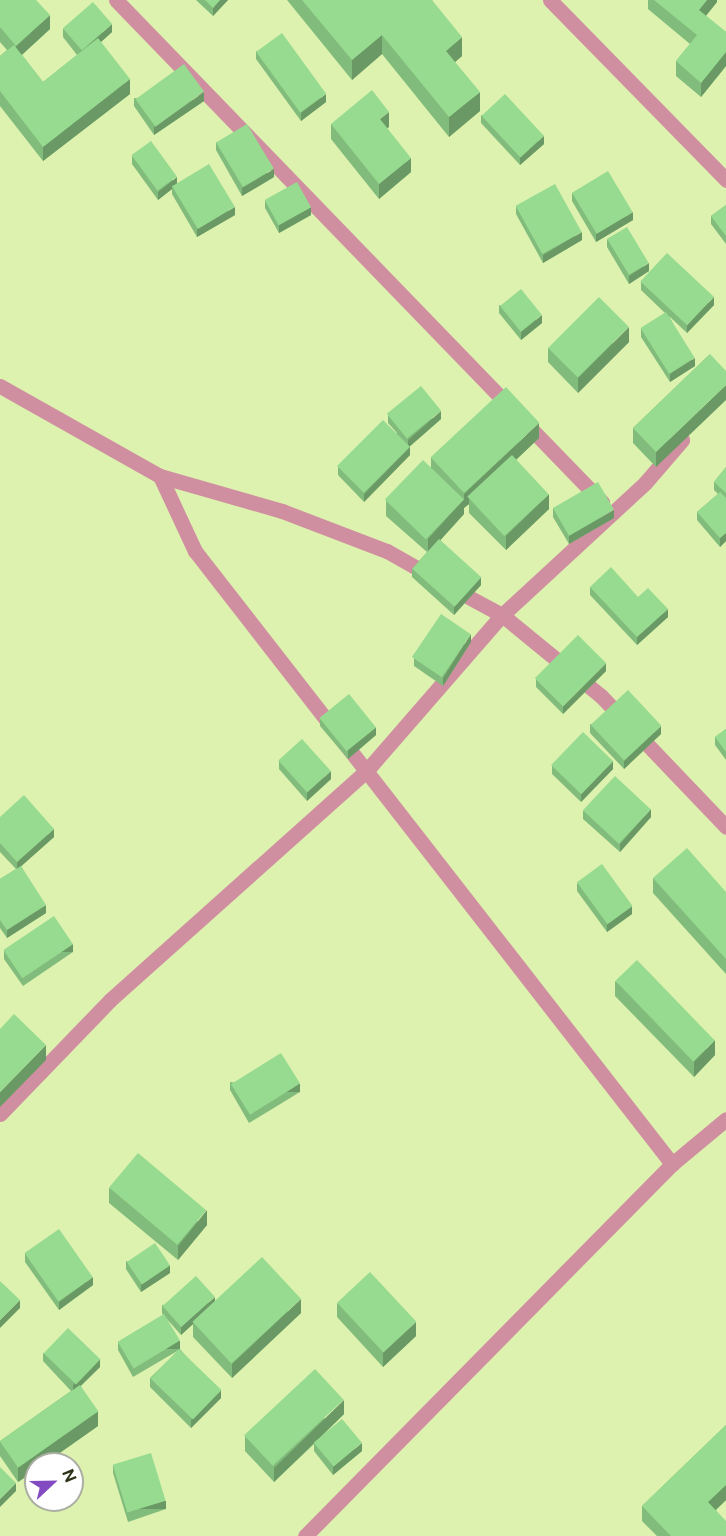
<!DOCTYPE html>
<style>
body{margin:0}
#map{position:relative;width:726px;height:1536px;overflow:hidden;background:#ddf2af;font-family:"Public Sans",sans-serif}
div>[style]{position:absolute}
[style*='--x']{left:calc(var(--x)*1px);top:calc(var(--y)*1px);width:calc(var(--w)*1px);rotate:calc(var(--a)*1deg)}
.minor>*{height:15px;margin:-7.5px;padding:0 7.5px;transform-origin:7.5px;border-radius:7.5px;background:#d08fa0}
.wall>*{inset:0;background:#82bc7c}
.shaded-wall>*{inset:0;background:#6a9965;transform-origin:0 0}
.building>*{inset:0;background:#97db90;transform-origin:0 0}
span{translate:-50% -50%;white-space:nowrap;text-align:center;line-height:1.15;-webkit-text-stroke:5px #fff;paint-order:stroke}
.north{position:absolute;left:24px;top:1452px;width:60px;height:60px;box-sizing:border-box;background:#fff;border:2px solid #abaea3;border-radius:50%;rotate:68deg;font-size:16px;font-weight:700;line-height:24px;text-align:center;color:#2d341a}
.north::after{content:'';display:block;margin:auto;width:21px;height:27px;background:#834bc2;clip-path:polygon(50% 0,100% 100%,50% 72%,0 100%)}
</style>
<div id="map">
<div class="minor">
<i style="--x:116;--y:0;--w:699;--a:45.93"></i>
<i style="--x:550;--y:0;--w:252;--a:45.6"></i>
<i style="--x:0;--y:386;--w:184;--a:29.4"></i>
<i style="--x:160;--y:476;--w:127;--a:16"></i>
<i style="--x:282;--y:511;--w:112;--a:20.9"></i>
<i style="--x:387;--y:551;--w:51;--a:29.6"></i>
<i style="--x:160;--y:476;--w:83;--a:65"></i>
<i style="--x:195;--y:551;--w:777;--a:52.11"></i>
<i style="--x:452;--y:588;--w:57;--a:28.4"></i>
<i style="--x:502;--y:615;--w:128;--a:39.3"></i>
<i style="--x:601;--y:696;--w:181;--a:46.3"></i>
<i style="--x:0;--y:1114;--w:158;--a:-46"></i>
<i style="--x:110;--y:1000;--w:346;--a:-41.8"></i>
<i style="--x:368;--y:769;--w:204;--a:-49"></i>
<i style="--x:502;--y:615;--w:195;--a:-42.7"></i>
<i style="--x:645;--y:483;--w:57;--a:-49.3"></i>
<i style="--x:305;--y:1536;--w:523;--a:-45.39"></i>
<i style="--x:672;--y:1164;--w:70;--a:-39.8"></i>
</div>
<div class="wall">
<i style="clip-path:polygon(0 0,50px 29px,22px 55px,43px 82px,77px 55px,63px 37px,63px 29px,112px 32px,101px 42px,130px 94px,43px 161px,0 106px,0 56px,7px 50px,0 42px)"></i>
<i style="clip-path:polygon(196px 0,228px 0,213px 16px)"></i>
<i style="clip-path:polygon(287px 0,432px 0,462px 56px,455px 62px,480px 111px,449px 137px,382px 54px,352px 80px)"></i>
<i style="clip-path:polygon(648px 0,717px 0,717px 2px,706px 16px,726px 32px,726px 66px,701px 97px,676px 76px,676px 61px,690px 44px,648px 9px)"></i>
<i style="clip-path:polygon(256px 51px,326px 102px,301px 121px,256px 59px)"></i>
<i style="clip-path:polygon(134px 98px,204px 101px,154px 135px,134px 106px)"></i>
<i style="clip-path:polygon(481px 115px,544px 144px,520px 165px,481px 123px)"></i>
<i style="clip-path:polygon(331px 124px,389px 127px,387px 128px,411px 172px,379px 199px,331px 139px)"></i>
<i style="clip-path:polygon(216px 142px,274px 177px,242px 196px,216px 150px)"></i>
<i style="clip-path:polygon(132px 156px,177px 183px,235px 215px,197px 237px,172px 194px,172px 189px,158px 200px,132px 164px)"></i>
<i style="clip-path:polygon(572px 193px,633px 220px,596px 242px,572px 201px)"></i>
<i style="clip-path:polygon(265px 200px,311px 215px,279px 233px,265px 208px)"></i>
<i style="clip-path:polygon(726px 205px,726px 244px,711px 224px,711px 216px)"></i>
<i style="clip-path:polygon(516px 206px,582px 240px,543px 263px,516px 214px)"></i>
<i style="clip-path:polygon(607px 239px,649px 271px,629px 284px,607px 247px)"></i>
<i style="clip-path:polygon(641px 282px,714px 305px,687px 333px,669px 316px,695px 366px,670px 382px,641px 337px,641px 329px,665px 313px,641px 290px)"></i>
<i style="clip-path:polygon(499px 305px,542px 323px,521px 340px,499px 313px)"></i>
<i style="clip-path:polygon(629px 342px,578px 393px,548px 362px,548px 348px)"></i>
<i style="clip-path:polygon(710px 354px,656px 467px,633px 443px,633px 428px)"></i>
<i style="clip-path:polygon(388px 415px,441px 419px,410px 446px,410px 455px,364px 502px,338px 475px,338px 467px,397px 433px,388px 423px)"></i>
<i style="clip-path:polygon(539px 438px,516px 460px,549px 509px,506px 550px,469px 513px,469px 504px,464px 508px,464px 514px,440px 540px,481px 585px,454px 615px,412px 577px,412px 569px,427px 552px,386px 516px,386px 501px,431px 467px,431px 458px)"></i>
<i style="clip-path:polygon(726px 467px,726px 541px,720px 547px,697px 520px,697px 512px,718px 494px,714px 490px,714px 482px)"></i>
<i style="clip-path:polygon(553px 508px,614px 518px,569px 544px,553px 517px)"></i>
<i style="clip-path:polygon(590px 587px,638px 597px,668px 617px,637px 645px,590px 595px)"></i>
<i style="clip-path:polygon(471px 642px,443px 686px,414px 666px,414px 658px)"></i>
<i style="clip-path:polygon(606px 671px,563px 714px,536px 687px,536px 679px)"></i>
<i style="clip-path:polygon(320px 718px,376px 735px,348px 759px,320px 726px)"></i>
<i style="clip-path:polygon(590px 724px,661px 734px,624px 769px,590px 733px)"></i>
<i style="clip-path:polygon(726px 729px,726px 760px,715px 745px,715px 737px)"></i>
<i style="clip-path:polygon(279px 761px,331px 779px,307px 801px,279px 769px)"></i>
<i style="clip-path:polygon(552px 766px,613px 769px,581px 802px,552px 774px)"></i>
<i style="clip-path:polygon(583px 811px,651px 817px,620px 852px,583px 819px)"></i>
<i style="clip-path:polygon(0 817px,54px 837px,21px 866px,46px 913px,7px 938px,0 928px,0 879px,16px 869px,0 852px)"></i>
<i style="clip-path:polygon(653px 878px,726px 892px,726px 974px,653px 893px)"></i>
<i style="clip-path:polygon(577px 883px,632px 914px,607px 932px,577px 891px)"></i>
<i style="clip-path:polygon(4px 951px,73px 952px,23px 986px,4px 959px)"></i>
<i style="clip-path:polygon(615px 981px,715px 1055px,694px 1077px,615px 996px)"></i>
<i style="clip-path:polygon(230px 1082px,300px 1092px,249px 1123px,230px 1090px)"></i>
<i style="clip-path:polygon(109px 1188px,207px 1225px,178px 1260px,109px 1203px)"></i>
<i style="clip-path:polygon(25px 1253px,93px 1285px,59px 1310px,25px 1262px)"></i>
<i style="clip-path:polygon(126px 1261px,170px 1273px,141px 1292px,126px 1269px)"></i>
<i style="clip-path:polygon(215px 1302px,301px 1313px,232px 1378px,193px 1337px,193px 1324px,181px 1335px,166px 1318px,180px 1349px,221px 1398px,191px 1428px,150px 1387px,150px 1378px,179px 1350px,133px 1377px,118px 1350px,118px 1342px,163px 1315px,162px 1313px,162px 1305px)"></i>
<i style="clip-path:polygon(337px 1303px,416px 1336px,383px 1367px,337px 1317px)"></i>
<i style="clip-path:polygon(43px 1353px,100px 1367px,81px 1386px,98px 1426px,44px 1464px,36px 1464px,36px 1470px,18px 1482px,0 1456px,0 1441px,71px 1391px,43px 1361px)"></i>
<i style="clip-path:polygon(344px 1414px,319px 1439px,362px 1451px,333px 1475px,314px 1451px,314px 1444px,274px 1482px,245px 1451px,245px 1436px)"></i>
<i style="clip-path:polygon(726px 1425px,726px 1500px,716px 1510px,726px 1536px,657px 1536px,642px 1521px,642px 1506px)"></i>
<i style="clip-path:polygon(113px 1465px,166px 1509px,128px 1522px,113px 1473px)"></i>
</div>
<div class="shaded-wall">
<i style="clip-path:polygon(220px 0,228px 0,213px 16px,213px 8px)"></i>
<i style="clip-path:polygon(707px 0,717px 0,717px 2px,699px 24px,699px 10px)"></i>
<i style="clip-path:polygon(50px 15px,50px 29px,16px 60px,16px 46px)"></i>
<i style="clip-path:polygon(112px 24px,112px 32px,81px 60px,81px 52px)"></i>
<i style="clip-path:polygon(382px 35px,382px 54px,352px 80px,352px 60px)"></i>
<i style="clip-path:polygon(462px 37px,462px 56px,446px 70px,446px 51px)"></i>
<i style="clip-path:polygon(726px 52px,726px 66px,701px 97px,701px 83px)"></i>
<i style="clip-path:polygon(130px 79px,130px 94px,43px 161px,43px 147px)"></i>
<i style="clip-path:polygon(204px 92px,204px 101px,154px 135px,154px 127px)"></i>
<i style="clip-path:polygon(480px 92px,480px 111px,449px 137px,449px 117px)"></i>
<i style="clip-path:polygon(326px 94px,326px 102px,301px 121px,301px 113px)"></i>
<i style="clip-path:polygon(389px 112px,389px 127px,380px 134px,380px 119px)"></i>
<i style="clip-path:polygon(544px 136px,544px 144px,520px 165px,520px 157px)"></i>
<i style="clip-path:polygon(411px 158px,411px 172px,379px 199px,379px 184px)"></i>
<i style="clip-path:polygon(274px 169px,274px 177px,242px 196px,242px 188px)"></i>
<i style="clip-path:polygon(177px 177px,177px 185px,172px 186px,172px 189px,158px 200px,158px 192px)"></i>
<i style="clip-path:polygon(235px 207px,235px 215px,197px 237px,197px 229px)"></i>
<i style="clip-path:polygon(311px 207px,311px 215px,279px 233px,279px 225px)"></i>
<i style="clip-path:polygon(633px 212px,633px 220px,596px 242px,596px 234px)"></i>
<i style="clip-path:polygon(582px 232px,582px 240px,543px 263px,543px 255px)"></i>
<i style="clip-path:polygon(649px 263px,649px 271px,629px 284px,629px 276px)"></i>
<i style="clip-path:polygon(714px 297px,714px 305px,687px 333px,687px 325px)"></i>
<i style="clip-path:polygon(542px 315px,542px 323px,521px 340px,521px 332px)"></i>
<i style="clip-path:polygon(629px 327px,629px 342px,578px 393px,578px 378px)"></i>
<i style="clip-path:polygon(695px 358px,695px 366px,670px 382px,670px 374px)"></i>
<i style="clip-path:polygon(726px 385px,726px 400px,656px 467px,656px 452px)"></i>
<i style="clip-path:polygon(441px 411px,441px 419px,408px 448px,408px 440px)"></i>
<i style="clip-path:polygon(539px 423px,539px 438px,472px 501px,469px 498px,469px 504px,464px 508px,464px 514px,428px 554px,428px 539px,464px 499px,464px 494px)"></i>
<i style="clip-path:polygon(410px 447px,410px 455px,364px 502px,364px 494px)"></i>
<i style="clip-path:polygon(549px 494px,549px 509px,506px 550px,506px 536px)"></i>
<i style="clip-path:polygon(614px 510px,614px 518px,569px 544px,569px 536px)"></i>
<i style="clip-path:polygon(726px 533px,726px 541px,720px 547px,720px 538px)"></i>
<i style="clip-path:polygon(481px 577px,481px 585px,454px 615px,454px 607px)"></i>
<i style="clip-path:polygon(668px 609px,668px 617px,637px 645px,637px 637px)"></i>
<i style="clip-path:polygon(471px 634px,471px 642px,443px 686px,443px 678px)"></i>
<i style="clip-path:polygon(606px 663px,606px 671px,563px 714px,563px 706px)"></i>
<i style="clip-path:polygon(661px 726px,661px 734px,624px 769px,624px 761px)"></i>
<i style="clip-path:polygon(376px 727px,376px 735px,348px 759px,348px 750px)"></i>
<i style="clip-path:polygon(613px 761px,613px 769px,581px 802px,581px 794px)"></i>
<i style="clip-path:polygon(331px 771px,331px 779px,307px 801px,307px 793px)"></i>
<i style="clip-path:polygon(651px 809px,651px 817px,620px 852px,620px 844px)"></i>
<i style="clip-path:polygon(54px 829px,54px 837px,17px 870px,17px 862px)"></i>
<i style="clip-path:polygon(46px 905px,46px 913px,7px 938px,7px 930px)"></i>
<i style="clip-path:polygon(632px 906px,632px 914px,607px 932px,607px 924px)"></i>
<i style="left:73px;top:944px;width:8px;height:60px;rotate:90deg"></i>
<i style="clip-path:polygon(715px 1040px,715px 1055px,694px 1077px,694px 1062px)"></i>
<i style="clip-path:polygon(46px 1045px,46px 1060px,0 1107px,0 1092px)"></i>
<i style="left:300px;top:1084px;width:8px;height:60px;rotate:90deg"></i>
<i style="clip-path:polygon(207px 1210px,207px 1225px,178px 1260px,178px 1246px)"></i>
<i style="clip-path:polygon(170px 1265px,170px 1273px,141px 1292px,141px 1284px)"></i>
<i style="clip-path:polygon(93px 1277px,93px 1285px,59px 1310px,59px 1302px)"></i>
<i style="clip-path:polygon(215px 1297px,215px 1305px,193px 1322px,193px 1324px,181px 1335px,181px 1327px)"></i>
<i style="clip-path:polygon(301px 1299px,301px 1313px,232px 1378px,232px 1364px)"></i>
<i style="clip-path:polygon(20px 1300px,20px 1308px,0 1328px,0 1320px)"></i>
<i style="clip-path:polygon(416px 1322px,416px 1336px,383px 1367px,383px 1352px)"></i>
<i style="left:180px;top:1341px;width:8px;height:55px;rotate:90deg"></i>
<i style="clip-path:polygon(100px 1359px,100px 1367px,73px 1393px,73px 1385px)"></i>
<i style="clip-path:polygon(221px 1390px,221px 1398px,191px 1428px,191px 1420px)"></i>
<i style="clip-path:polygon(344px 1400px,344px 1414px,274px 1482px,274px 1468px)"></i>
<i style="clip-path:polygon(98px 1411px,98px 1426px,44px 1464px,36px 1464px,36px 1470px,18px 1482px,18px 1468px)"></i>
<i style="clip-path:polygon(362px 1443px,362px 1451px,333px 1475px,333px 1467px)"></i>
<i style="clip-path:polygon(16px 1483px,16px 1491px,0 1507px,0 1499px)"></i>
<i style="clip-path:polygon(726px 1485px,726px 1500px,708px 1517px,708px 1502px)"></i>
<i style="left:166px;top:1501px;width:8px;height:40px;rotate:90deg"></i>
</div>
<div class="building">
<i style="clip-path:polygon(0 0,36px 0,50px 15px,16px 46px,0 27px)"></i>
<i style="clip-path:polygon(205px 0,220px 0,213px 8px)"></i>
<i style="clip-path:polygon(302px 0,432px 0,462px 37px,446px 51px,480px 92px,449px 117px,382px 35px,352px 60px)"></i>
<i style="clip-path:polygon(654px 0,707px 0,699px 10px,726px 32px,726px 52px,701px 83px,676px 61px,697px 35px)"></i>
<i style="left:93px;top:2px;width:29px;height:40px;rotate:49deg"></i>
<i style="left:282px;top:33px;width:75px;height:32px;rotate:54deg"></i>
<i style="clip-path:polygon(98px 38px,130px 79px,43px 147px,0 91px,0 56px,14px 45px,43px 82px)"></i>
<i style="left:184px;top:64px;width:34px;height:60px;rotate:54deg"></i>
<i style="clip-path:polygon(372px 90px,389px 112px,380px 119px,411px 158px,379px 184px,331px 124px)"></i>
<i style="left:505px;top:94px;width:57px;height:32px;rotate:47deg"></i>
<i style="left:247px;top:124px;width:52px;height:36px;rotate:59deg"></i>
<i style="left:151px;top:141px;width:44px;height:24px;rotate:54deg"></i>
<i style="left:209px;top:164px;width:50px;height:43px;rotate:59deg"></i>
<i style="left:608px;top:171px;width:48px;height:42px;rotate:59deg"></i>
<i style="left:297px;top:182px;width:29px;height:37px;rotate:61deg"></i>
<i style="left:555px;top:184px;width:55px;height:45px;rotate:61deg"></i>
<i style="clip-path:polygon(726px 205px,726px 236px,711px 216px)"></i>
<i style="left:627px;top:227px;width:42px;height:23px;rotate:59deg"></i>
<i style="left:667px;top:253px;width:64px;height:39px;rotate:43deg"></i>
<i style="left:521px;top:289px;width:33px;height:27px;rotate:51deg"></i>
<i style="left:599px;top:297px;width:42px;height:72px;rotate:45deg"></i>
<i style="left:666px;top:312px;width:54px;height:30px;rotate:58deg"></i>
<i style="clip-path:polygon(710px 354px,726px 371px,726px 385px,656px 452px,633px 428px)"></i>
<i style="left:421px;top:386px;width:32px;height:44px;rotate:51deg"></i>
<i style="left:506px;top:387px;width:49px;height:103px;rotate:47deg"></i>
<i style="left:383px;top:420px;width:38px;height:65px;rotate:45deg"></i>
<i style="left:512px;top:455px;width:54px;height:61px;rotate:47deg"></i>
<i style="left:423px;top:460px;width:57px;height:55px;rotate:44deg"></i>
<i style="clip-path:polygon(726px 467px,726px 493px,714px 482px)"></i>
<i style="left:598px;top:482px;width:32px;height:52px;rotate:60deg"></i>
<i style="clip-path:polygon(720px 492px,726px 498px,726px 533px,720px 538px,697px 512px)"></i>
<i style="left:439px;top:539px;width:57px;height:40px;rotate:42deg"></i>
<i style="clip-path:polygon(611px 567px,638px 597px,648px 588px,668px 609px,637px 637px,590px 587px)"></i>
<i style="left:441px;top:614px;width:36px;height:52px;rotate:34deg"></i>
<i style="left:578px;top:635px;width:40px;height:61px;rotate:45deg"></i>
<i style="left:628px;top:690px;width:49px;height:51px;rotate:47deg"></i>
<i style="left:349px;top:694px;width:43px;height:38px;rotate:51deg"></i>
<i style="clip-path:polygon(726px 729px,726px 752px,715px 737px)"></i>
<i style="left:583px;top:732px;width:42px;height:46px;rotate:44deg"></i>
<i style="left:302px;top:739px;width:43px;height:32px;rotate:48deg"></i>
<i style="left:615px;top:776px;width:49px;height:47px;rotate:43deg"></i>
<i style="clip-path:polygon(24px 795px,54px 829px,17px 862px,0 843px,0 817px)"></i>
<i style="clip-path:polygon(687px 848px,726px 892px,726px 959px,653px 878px)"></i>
<i style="left:602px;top:864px;width:52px;height:31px;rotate:54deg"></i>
<i style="clip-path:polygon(21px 866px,46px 905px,7px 930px,0 920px,0 879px)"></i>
<i style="left:54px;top:916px;width:34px;height:61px;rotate:56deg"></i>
<i style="left:637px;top:960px;width:112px;height:30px;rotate:46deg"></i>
<i style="clip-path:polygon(14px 1014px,46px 1045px,0 1092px,0 1029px)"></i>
<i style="left:281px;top:1053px;width:36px;height:59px;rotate:58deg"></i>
<i style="left:138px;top:1153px;width:89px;height:45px;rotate:40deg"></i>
<i style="left:59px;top:1229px;width:59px;height:42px;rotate:55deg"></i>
<i style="left:155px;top:1243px;width:27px;height:34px;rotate:56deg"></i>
<i style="left:262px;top:1257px;width:57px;height:95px;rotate:47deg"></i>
<i style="left:370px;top:1272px;width:68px;height:45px;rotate:47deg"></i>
<i style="left:196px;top:1276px;width:28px;height:45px;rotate:48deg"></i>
<i style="clip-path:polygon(0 1281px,20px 1300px,0 1320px)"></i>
<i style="left:164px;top:1314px;width:31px;height:54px;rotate:59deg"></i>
<i style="left:68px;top:1328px;width:45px;height:35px;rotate:44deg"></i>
<i style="left:179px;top:1349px;width:59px;height:41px;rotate:44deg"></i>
<i style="left:315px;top:1369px;width:42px;height:97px;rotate:47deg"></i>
<i style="left:80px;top:1385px;width:32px;height:98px;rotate:55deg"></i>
<i style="left:342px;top:1419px;width:31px;height:37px;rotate:50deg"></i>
<i style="clip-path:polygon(726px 1425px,726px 1485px,708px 1502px,726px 1521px,726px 1536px,671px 1536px,642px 1506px)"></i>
<i style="left:151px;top:1453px;width:50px;height:40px;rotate:73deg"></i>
<i style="clip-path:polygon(0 1467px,16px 1483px,0 1499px)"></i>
</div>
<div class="north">N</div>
</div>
